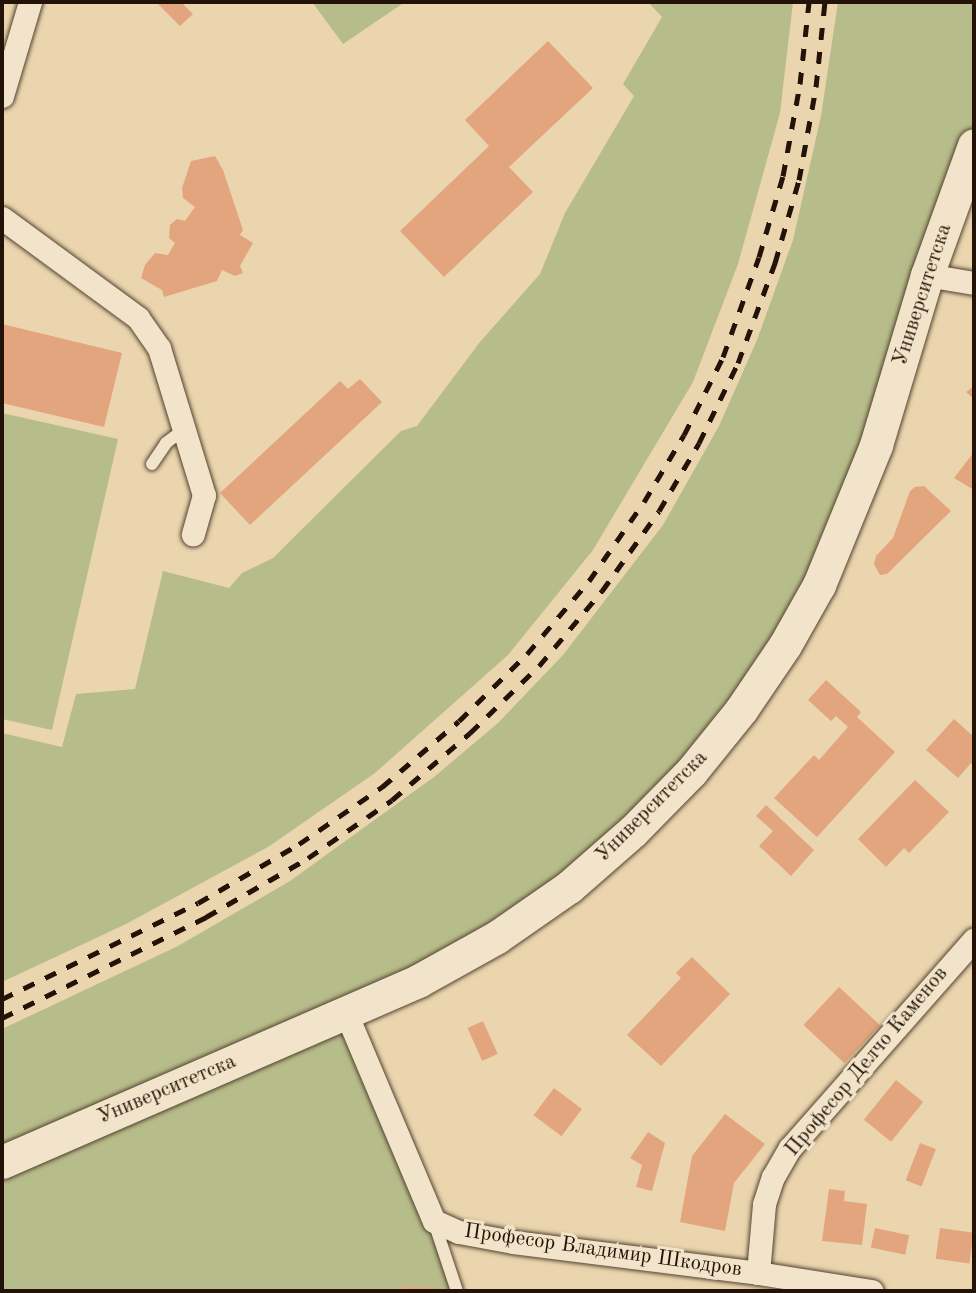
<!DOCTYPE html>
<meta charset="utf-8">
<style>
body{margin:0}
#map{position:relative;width:976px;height:1293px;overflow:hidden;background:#ead5ae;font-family:"Old Standard TT",serif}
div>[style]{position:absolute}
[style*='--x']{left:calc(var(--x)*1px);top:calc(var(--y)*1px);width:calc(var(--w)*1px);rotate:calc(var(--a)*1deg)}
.green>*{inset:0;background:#b7bd8a}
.building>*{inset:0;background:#e2a57e;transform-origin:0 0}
.roads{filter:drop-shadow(0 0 2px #554331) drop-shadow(0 0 2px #554331)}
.lane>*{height:12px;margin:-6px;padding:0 6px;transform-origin:6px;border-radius:6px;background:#f1e4ca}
.street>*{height:23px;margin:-11.5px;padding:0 11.5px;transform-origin:11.5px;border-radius:11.5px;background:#f1e4ca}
.secondary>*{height:33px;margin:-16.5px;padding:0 16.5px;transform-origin:16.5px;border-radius:16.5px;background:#f1e4ca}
.rail>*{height:5px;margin-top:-2.5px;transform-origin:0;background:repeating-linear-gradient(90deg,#231207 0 12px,transparent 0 24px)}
span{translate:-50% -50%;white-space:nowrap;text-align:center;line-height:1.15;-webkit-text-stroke:6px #f1e4ca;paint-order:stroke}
.street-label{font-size:21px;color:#231207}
.frame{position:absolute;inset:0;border:4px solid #231207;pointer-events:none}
</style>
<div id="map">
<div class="green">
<i style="clip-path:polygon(312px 2px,405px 2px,343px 44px)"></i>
<i style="clip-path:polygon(648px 2px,793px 2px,780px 113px,738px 264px,693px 382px,593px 550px,508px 655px,375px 773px,268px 847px,126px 924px,2px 982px,2px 733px,62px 747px,76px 694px,135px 689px,163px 571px,229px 588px,242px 573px,273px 558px,401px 431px,417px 426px,480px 342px,540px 274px,565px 213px,634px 96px,623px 84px,662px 17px)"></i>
<i style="clip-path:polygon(838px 2px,974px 2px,974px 145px,819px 584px,633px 831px,346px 1013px,457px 1291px,2px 1291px,2px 1029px,178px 946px,290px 881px,434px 777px,498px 723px,563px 655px,663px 525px,719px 426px,757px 340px,793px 240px,821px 116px)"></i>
<i style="clip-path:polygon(2px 413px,118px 439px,52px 730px,2px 719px)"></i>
</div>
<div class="building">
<i style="clip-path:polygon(156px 2px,181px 2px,193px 14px,180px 26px)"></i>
<i style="clip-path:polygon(548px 41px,593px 88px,509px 167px,533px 192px,444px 277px,400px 231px,489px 146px,465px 120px)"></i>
<i style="clip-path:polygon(215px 156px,223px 170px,243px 230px,240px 235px,253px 243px,240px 266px,243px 273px,235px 276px,222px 270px,217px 281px,164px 297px,162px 290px,141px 278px,145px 265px,155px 253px,168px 255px,175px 243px,169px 238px,170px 225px,177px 219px,185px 221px,195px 207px,183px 198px,182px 188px,191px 161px)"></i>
<i style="clip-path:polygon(2px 324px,122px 353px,104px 427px,2px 403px)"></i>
<i style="clip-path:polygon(360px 379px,382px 402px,250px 525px,220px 493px,340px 381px,348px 389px)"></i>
<i style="clip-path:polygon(974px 386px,974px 399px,966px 392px)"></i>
<i style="clip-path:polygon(974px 452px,974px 490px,954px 478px)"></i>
<i style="clip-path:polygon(924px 486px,951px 511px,887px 574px,880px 575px,874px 564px,876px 556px,893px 538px,910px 491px,915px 487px)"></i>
<i style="clip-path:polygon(826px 680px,861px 712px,857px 717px,895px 752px,817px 837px,774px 798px,814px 755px,819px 760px,848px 727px,836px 716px,831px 721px,808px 700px)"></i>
<i style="clip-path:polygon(954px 719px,974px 737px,974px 766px,971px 763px,958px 778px,926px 750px)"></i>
<i style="clip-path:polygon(915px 780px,949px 812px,909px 853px,904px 848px,886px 867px,858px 839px)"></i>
<i style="clip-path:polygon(766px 805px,814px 850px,791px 876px,759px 846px,773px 831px,756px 816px)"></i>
<i style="clip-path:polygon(692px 957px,730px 994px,661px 1066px,627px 1035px,681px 978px,676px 973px)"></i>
<i style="left:839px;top:987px;width:56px;height:52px;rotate:43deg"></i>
<i style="left:483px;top:1021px;width:36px;height:17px;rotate:66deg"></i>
<i style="left:896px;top:1080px;width:35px;height:51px;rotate:39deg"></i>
<i style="left:554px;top:1088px;width:35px;height:34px;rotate:37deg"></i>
<i style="clip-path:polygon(725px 1114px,765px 1144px,734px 1183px,725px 1231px,680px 1222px,692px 1156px)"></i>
<i style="clip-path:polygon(648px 1132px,665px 1143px,652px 1191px,636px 1187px,642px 1165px,630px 1158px)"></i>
<i style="left:920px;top:1143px;width:17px;height:40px;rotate:21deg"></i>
<i style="clip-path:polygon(829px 1189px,845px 1191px,844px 1201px,867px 1204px,862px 1245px,822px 1241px)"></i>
<i style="left:875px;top:1228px;width:35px;height:20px;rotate:12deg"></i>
<i style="left:940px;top:1228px;width:34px;height:31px;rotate:8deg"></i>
<i style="clip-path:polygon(402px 1286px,449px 1289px,448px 1291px,402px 1291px)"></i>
</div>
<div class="roads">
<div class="lane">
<i style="--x:152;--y:464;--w:25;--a:-56"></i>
<i style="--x:166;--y:443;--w:20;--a:-37"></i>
<i style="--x:434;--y:1222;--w:73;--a:71.6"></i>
</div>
<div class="street">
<i style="--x:2;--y:96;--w:98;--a:-73.4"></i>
<i style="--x:2;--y:218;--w:169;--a:36.3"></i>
<i style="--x:138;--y:318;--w:37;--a:55"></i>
<i style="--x:159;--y:348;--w:154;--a:73"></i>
<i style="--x:204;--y:495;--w:41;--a:105.8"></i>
<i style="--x:927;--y:275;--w:48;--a:9.7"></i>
<i style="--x:346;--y:1013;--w:226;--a:67.1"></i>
<i style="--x:434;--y:1221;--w:27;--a:24"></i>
<i style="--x:459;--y:1232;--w:55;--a:10.5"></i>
<i style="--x:513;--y:1242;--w:247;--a:7.2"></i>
<i style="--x:758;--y:1273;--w:115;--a:9"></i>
<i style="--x:758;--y:1273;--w:69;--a:-85"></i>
<i style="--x:764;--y:1204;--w:28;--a:-72"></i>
<i style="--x:773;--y:1177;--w:34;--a:-60"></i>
<i style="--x:790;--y:1148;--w:278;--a:-48.6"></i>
</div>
<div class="secondary">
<i style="--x:2;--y:1162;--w:454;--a:-23.5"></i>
<i style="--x:418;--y:981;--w:90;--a:-29.1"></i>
<i style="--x:497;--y:937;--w:88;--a:-34.8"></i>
<i style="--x:569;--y:887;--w:85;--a:-41.2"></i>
<i style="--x:633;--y:831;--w:83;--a:-45.5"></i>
<i style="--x:691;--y:772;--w:80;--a:-51.1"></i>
<i style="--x:741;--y:710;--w:78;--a:-55.9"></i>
<i style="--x:785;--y:645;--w:69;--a:-60.5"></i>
<i style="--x:819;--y:585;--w:151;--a:-67.8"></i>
<i style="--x:876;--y:445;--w:177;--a:-73.3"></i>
<i style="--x:927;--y:275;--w:138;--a:-70.1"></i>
</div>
</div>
<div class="rail">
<i style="--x:2;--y:999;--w:218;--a:-26.1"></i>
<i style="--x:198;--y:903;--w:117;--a:-30.3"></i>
<i style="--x:299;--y:844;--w:101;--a:-34.5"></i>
<i style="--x:382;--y:787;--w:101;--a:-40.6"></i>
<i style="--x:459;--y:721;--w:95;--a:-44.6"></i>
<i style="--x:527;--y:654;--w:96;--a:-49.7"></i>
<i style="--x:589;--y:581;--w:96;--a:-55.2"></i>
<i style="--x:644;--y:502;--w:78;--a:-59.2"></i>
<i style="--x:684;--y:435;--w:87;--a:-63.4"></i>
<i style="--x:723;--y:357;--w:106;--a:-70.2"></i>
<i style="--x:759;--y:257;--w:84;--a:-73.5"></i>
<i style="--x:783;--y:176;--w:94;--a:-79.5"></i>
<i style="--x:800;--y:84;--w:82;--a:-83.7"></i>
<i style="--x:2;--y:1018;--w:228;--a:-26.3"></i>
<i style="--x:206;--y:917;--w:118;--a:-30"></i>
<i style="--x:308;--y:858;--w:102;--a:-34.6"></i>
<i style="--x:392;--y:800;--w:103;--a:-40.7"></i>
<i style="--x:470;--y:733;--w:96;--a:-44.2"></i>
<i style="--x:539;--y:666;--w:98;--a:-50"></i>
<i style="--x:602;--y:591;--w:98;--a:-54.5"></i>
<i style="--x:659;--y:511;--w:79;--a:-59.5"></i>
<i style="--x:699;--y:443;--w:89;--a:-64"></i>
<i style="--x:738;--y:363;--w:107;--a:-69.7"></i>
<i style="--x:775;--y:263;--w:86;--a:-73.9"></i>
<i style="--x:799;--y:180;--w:95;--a:-79.6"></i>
<i style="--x:816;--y:87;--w:85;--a:-84"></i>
</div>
<div class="street-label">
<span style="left:923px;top:295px;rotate:-72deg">Университетска</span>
<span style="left:652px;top:807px;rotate:-45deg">Университетска</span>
<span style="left:867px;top:1062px;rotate:-50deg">Професор Делчо Каменов</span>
<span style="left:167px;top:1090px;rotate:-23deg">Университетска</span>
<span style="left:603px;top:1251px;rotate:8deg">Професор Владимир Шкодров</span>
</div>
<div class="frame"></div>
</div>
